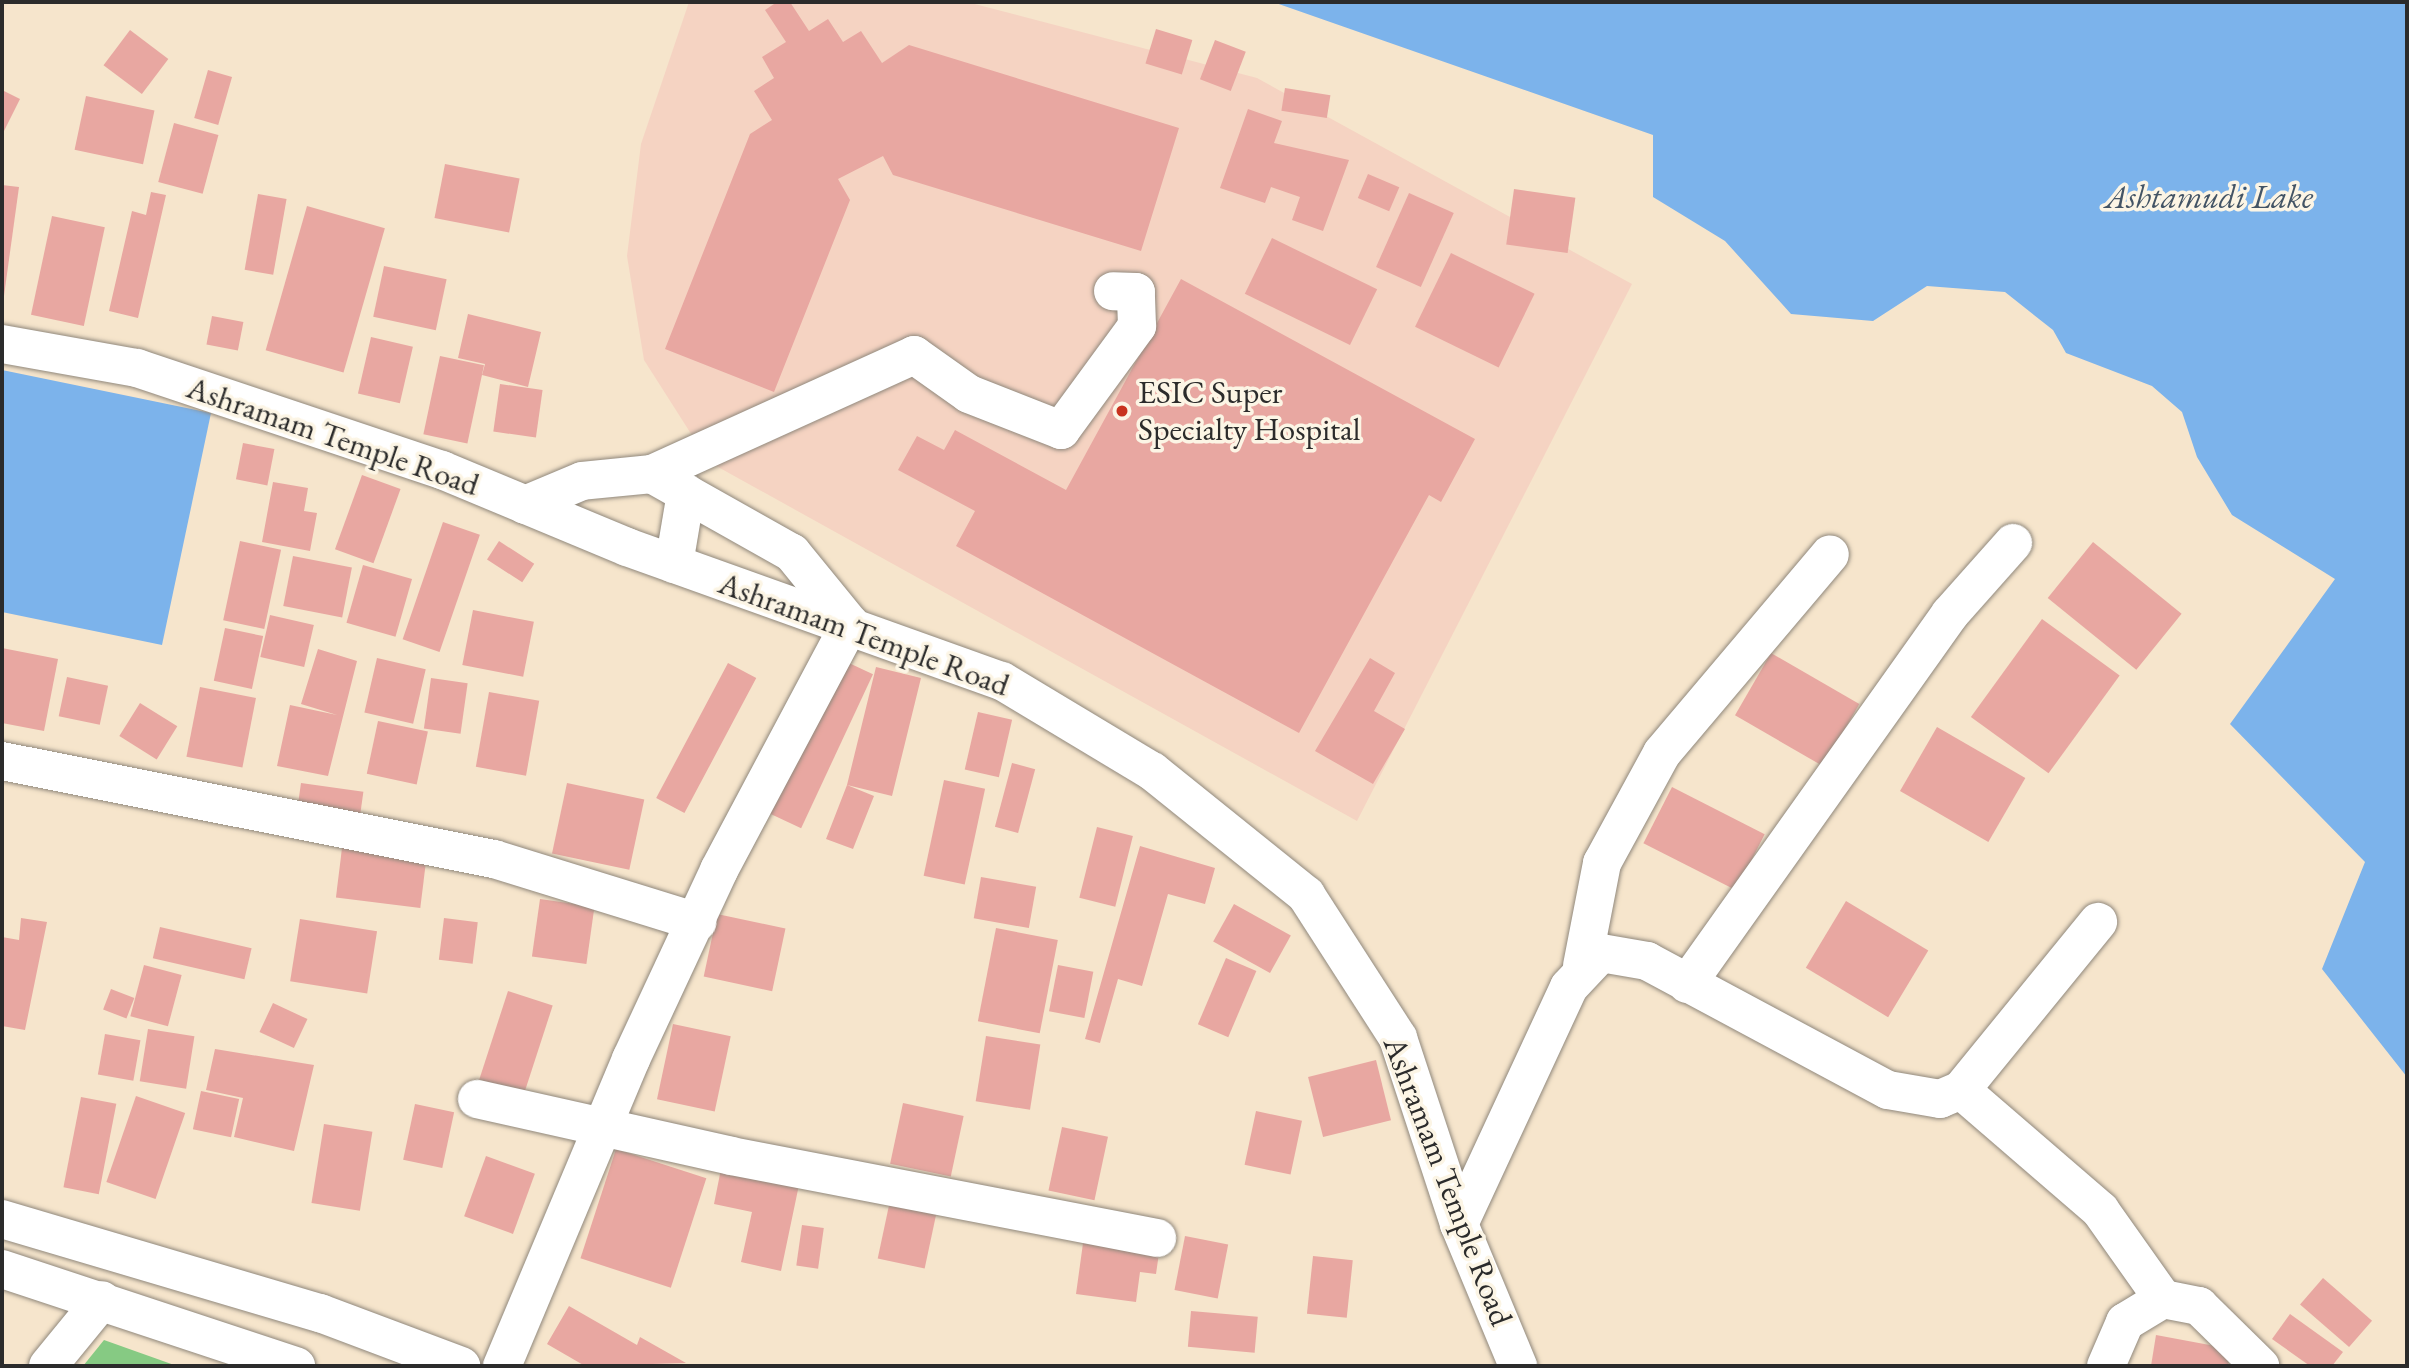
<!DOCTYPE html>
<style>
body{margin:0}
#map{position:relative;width:2409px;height:1368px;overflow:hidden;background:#f6e5cc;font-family:"EB Garamond",serif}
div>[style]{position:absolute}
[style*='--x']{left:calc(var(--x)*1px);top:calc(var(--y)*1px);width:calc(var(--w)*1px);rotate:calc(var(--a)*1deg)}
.built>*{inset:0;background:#f5d3c2}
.green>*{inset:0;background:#86ca83}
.water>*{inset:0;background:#7cb3eb}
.building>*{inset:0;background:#e8a7a1;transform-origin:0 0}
.roads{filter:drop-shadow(0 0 2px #90887c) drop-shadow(0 0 2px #90887c)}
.minor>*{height:38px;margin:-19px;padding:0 19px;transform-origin:19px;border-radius:19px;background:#fff}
.dots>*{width:19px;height:19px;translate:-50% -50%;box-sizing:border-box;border:4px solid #fcf5e5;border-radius:50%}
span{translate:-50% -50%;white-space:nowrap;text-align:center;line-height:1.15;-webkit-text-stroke:7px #fcf5e5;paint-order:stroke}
.poi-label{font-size:32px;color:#2b2b2b}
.left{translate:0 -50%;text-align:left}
.street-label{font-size:32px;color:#2b2b2b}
.water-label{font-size:33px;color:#435465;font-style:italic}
.frame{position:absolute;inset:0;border:4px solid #2b2b2b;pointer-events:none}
</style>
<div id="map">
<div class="built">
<i style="clip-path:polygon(689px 2px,967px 2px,1257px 78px,1632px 284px,1357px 821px,709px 462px,644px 360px,627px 256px,641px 144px)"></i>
</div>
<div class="green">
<i style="clip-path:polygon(104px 1340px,177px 1366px,83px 1366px)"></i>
</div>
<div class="water">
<i style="clip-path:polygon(1273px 2px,2407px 2px,2407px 1077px,2322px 969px,2365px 862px,2230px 724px,2335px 579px,2232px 515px,2197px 457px,2182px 412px,2152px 386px,2066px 353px,2053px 330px,2005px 292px,1927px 286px,1873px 321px,1791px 314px,1725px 241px,1653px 197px,1653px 135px)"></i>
<i style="clip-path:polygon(2px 370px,211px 413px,162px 645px,2px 612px)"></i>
</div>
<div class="building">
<i style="clip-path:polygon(777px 2px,790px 2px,809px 31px,828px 19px,843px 42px,861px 31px,882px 63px,909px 45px,1179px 128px,1141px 251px,893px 175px,883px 156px,838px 179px,850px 200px,774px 392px,665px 349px,750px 134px,772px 120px,754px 91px,774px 78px,762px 57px,786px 42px,765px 10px)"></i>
<i style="left:1156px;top:29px;width:38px;height:36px;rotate:17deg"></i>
<i style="left:130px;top:30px;width:48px;height:44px;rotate:37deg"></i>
<i style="left:1215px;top:40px;width:33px;height:42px;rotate:21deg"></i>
<i style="left:208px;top:70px;width:25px;height:50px;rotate:16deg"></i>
<i style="left:1285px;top:88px;width:46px;height:23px;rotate:9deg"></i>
<i style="clip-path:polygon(2px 90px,20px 99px,2px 135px)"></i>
<i style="left:86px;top:96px;width:70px;height:55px;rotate:12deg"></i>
<i style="clip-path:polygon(1248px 109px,1282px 121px,1274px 143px,1349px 160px,1323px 231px,1292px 220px,1300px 197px,1271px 187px,1265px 203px,1220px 188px)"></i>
<i style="left:174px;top:123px;width:46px;height:61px;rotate:15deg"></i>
<i style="left:445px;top:164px;width:76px;height:55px;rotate:11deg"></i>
<i style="left:1368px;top:174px;width:34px;height:26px;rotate:23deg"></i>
<i style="clip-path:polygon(2px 185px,19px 187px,3px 303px,2px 303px)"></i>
<i style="left:1514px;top:189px;width:62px;height:56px;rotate:8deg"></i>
<i style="clip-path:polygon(151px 192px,166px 195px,138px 318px,109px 311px,132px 211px,146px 215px)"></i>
<i style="left:1409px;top:193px;width:49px;height:81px;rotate:24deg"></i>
<i style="left:258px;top:194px;width:29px;height:77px;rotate:10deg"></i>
<i style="left:307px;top:206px;width:81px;height:150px;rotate:16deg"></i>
<i style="left:52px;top:216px;width:54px;height:101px;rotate:12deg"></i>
<i style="left:1272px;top:238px;width:117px;height:62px;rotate:26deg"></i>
<i style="left:1451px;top:253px;width:93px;height:82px;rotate:26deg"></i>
<i style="left:384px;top:266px;width:64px;height:52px;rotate:12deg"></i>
<i style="clip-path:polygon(1181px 279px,1475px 439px,1441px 502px,1429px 495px,1299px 733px,956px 546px,975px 511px,898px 470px,917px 436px,944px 450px,955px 430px,1066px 490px)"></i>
<i style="clip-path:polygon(468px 314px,541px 332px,528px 387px,482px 375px,485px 364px,458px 358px)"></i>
<i style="left:212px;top:316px;width:32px;height:29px;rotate:11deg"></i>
<i style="left:371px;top:337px;width:43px;height:58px;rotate:13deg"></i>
<i style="left:440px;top:356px;width:45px;height:80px;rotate:12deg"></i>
<i style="left:500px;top:384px;width:43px;height:48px;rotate:8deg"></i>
<i style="left:243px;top:443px;width:32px;height:37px;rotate:11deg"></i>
<i style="left:362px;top:475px;width:41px;height:79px;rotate:20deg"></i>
<i style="clip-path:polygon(273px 482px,308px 488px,304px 511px,317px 513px,310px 551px,262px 542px)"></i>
<i style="left:443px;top:522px;width:39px;height:124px;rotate:19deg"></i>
<i style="left:240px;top:541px;width:42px;height:81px;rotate:12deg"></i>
<i style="left:499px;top:541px;width:42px;height:22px;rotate:33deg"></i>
<i style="left:2093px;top:542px;width:114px;height:72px;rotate:39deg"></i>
<i style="left:293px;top:556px;width:60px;height:51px;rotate:11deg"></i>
<i style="left:363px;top:565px;width:51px;height:60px;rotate:16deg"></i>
<i style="left:473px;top:610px;width:62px;height:56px;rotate:11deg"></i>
<i style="left:270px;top:615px;width:45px;height:43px;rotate:13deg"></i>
<i style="left:2042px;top:619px;width:96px;height:121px;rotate:36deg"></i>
<i style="left:225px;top:628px;width:39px;height:54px;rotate:12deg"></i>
<i style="clip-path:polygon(2px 648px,58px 659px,44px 731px,2px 723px)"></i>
<i style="clip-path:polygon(318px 649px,357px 661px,328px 776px,277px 766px,290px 705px,337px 715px,301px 704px)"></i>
<i style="left:1771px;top:653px;width:102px;height:72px;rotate:30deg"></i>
<i style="left:834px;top:656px;width:43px;height:170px;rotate:25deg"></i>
<i style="left:377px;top:658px;width:50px;height:56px;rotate:13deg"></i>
<i style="clip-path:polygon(1370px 658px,1395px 673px,1374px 711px,1405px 729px,1373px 784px,1315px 751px)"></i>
<i style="left:728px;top:663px;width:32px;height:153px;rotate:28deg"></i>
<i style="clip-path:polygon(876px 667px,921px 678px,892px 796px,847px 785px,874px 796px,853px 849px,826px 839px,847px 785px)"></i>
<i style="left:67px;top:677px;width:42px;height:40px;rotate:12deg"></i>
<i style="left:431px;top:678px;width:37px;height:51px;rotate:8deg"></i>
<i style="left:200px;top:687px;width:57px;height:71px;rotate:11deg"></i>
<i style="left:489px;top:692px;width:51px;height:76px;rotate:10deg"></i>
<i style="left:140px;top:703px;width:44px;height:39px;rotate:32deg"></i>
<i style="left:978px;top:712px;width:35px;height:59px;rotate:13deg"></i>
<i style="left:378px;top:721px;width:51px;height:54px;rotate:12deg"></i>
<i style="left:1937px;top:727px;width:102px;height:74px;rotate:30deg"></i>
<i style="left:1012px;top:763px;width:24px;height:66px;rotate:15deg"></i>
<i style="left:944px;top:780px;width:42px;height:98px;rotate:12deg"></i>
<i style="left:301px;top:783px;width:63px;height:44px;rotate:8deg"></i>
<i style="left:567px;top:783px;width:79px;height:72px;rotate:12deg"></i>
<i style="left:1672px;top:787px;width:104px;height:63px;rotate:27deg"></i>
<i style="left:1097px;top:827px;width:37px;height:73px;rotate:14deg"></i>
<i style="left:343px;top:840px;width:85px;height:58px;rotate:7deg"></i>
<i style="clip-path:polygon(1140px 846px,1215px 868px,1205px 904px,1168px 894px,1142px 986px,1118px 979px,1100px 1043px,1085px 1039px)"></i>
<i style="left:981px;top:877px;width:56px;height:42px;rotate:10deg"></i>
<i style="left:540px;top:899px;width:55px;height:58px;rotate:8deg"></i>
<i style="left:1846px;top:901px;width:96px;height:78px;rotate:31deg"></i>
<i style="left:1234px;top:904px;width:65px;height:43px;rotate:29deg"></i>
<i style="left:717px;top:914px;width:70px;height:64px;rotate:12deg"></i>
<i style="clip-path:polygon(21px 918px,47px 922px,25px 1030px,2px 1026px,2px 937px,19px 940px)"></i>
<i style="left:444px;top:918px;width:34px;height:42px;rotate:7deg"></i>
<i style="left:300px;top:919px;width:78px;height:63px;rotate:9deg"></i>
<i style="left:160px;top:927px;width:94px;height:32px;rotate:13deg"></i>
<i style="left:996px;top:928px;width:63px;height:95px;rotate:11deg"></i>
<i style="left:1226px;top:958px;width:33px;height:72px;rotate:23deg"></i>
<i style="left:144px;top:965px;width:39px;height:53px;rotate:15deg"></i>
<i style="left:1058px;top:965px;width:36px;height:47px;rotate:11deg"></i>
<i style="left:111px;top:989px;width:25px;height:22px;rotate:21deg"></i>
<i style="left:508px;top:991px;width:47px;height:93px;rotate:18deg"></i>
<i style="left:273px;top:1003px;width:38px;height:32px;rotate:25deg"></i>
<i style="left:673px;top:1024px;width:59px;height:77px;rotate:12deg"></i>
<i style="left:148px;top:1029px;width:47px;height:53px;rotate:9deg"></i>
<i style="left:105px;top:1034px;width:36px;height:41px;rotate:10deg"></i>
<i style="left:986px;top:1036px;width:55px;height:66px;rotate:9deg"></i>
<i style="clip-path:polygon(215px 1049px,314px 1065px,294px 1151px,234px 1137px,243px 1098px,206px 1090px)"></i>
<i style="left:1376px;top:1060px;width:62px;height:70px;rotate:76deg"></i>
<i style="left:201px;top:1091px;width:39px;height:39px;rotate:12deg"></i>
<i style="left:136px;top:1096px;width:52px;height:91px;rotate:19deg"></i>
<i style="left:81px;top:1097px;width:36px;height:92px;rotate:11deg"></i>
<i style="left:903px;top:1103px;width:62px;height:62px;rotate:12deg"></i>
<i style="left:415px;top:1104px;width:40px;height:57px;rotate:12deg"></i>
<i style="left:1256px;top:1111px;width:47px;height:55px;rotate:12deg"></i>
<i style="left:324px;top:1124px;width:49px;height:80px;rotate:9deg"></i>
<i style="left:1062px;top:1127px;width:47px;height:65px;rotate:12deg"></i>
<i style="left:616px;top:1149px;width:95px;height:115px;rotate:18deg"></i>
<i style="left:486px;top:1156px;width:52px;height:64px;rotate:20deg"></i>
<i style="clip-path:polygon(722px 1164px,800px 1180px,781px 1271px,741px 1262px,752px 1212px,714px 1204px)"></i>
<i style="left:891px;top:1196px;width:48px;height:64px;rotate:12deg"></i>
<i style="left:802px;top:1225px;width:22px;height:41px;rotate:8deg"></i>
<i style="clip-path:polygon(1084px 1236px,1160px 1246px,1156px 1274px,1140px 1272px,1136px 1302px,1076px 1294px)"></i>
<i style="left:1185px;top:1236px;width:44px;height:55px;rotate:11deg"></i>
<i style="left:1313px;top:1256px;width:40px;height:58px;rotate:6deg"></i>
<i style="left:2323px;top:1278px;width:65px;height:35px;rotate:41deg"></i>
<i style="clip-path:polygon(569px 1306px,637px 1345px,640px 1337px,686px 1363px,585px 1366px,547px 1344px)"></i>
<i style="left:1191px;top:1311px;width:67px;height:36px;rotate:5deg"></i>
<i style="clip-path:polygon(2290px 1314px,2343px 1352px,2332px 1366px,2310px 1366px,2272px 1339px)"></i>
<i style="clip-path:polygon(2156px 1335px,2231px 1349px,2228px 1366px,2151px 1366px)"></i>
</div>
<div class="roads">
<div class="minor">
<i style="--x:2;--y:344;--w:137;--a:10.1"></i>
<i style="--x:137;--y:368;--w:322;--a:18.5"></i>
<i style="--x:442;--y:470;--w:200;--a:22.6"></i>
<i style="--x:627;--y:547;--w:398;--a:19.7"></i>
<i style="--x:1002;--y:681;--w:175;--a:31"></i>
<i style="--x:1152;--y:771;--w:198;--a:38.8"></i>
<i style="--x:1306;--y:895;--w:170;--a:57.2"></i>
<i style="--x:1398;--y:1038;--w:196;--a:71.8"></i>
<i style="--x:1459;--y:1224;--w:154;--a:67.4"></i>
<i style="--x:652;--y:474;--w:288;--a:-24.4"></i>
<i style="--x:914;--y:355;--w:67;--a:35.3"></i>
<i style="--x:969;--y:394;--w:99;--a:21.4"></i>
<i style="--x:1061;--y:430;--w:129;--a:-53.8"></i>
<i style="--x:1137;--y:326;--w:34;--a:-92"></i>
<i style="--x:1136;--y:292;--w:23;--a:-178"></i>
<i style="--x:674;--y:564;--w:72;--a:-80.4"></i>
<i style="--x:2;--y:761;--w:502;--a:11.27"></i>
<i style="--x:494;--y:859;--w:213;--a:17.2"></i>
<i style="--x:1582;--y:966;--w:105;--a:-79"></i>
<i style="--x:1602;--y:863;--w:125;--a:-61.4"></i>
<i style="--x:1662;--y:753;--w:260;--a:-49.8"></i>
<i style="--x:1687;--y:984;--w:454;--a:-54.6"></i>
<i style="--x:1950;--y:614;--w:95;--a:-48.4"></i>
<i style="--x:1961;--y:1090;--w:184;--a:40.8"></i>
<i style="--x:2100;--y:1210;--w:109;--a:54.7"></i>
<i style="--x:477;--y:1099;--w:260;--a:12.6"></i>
<i style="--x:731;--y:1156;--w:434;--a:10.9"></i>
<i style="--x:2;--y:1219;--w:332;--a:16.5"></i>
<i style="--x:320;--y:1313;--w:151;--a:20.6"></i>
<i style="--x:1459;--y:1224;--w:261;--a:-65.1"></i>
<i style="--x:1569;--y:987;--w:47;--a:-46.7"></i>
<i style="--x:1601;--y:953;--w:47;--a:9.9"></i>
<i style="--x:1647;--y:961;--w:273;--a:28.2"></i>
<i style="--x:1888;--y:1090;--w:53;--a:9.8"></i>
<i style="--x:1940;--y:1099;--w:23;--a:-23"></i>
<i style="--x:1961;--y:1090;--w:217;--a:-50.8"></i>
<i style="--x:2;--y:1269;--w:310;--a:18.3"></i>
<i style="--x:48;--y:1366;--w:85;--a:-50.7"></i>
<i style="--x:502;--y:1366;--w:333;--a:-67.2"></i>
<i style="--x:631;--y:1059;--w:208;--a:-65"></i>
<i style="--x:719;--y:870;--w:279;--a:-62"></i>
<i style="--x:850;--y:624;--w:92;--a:-129.2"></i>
<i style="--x:792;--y:553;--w:161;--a:-150.6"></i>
<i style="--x:652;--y:474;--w:70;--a:174.3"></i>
<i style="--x:582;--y:481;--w:62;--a:157.2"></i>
<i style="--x:2106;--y:1366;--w:48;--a:-66.6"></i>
<i style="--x:2125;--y:1322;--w:44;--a:-31.2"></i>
<i style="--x:2163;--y:1299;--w:37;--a:11"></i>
<i style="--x:2199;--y:1306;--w:86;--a:44.5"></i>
</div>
</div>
<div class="dots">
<i style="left:1122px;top:411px;background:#c8321e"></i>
</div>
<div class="poi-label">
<span class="left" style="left:1138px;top:411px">ESIC Super<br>Specialty Hospital</span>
</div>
<div class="street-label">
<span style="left:333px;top:436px;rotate:19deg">Ashramam Temple Road</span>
<span style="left:864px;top:634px;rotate:20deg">Ashramam Temple Road</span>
<span style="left:1448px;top:1181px;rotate:69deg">Ashramam Temple Road</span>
</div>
<div class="water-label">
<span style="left:2209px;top:197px">Ashtamudi Lake</span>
</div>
<div class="frame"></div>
</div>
